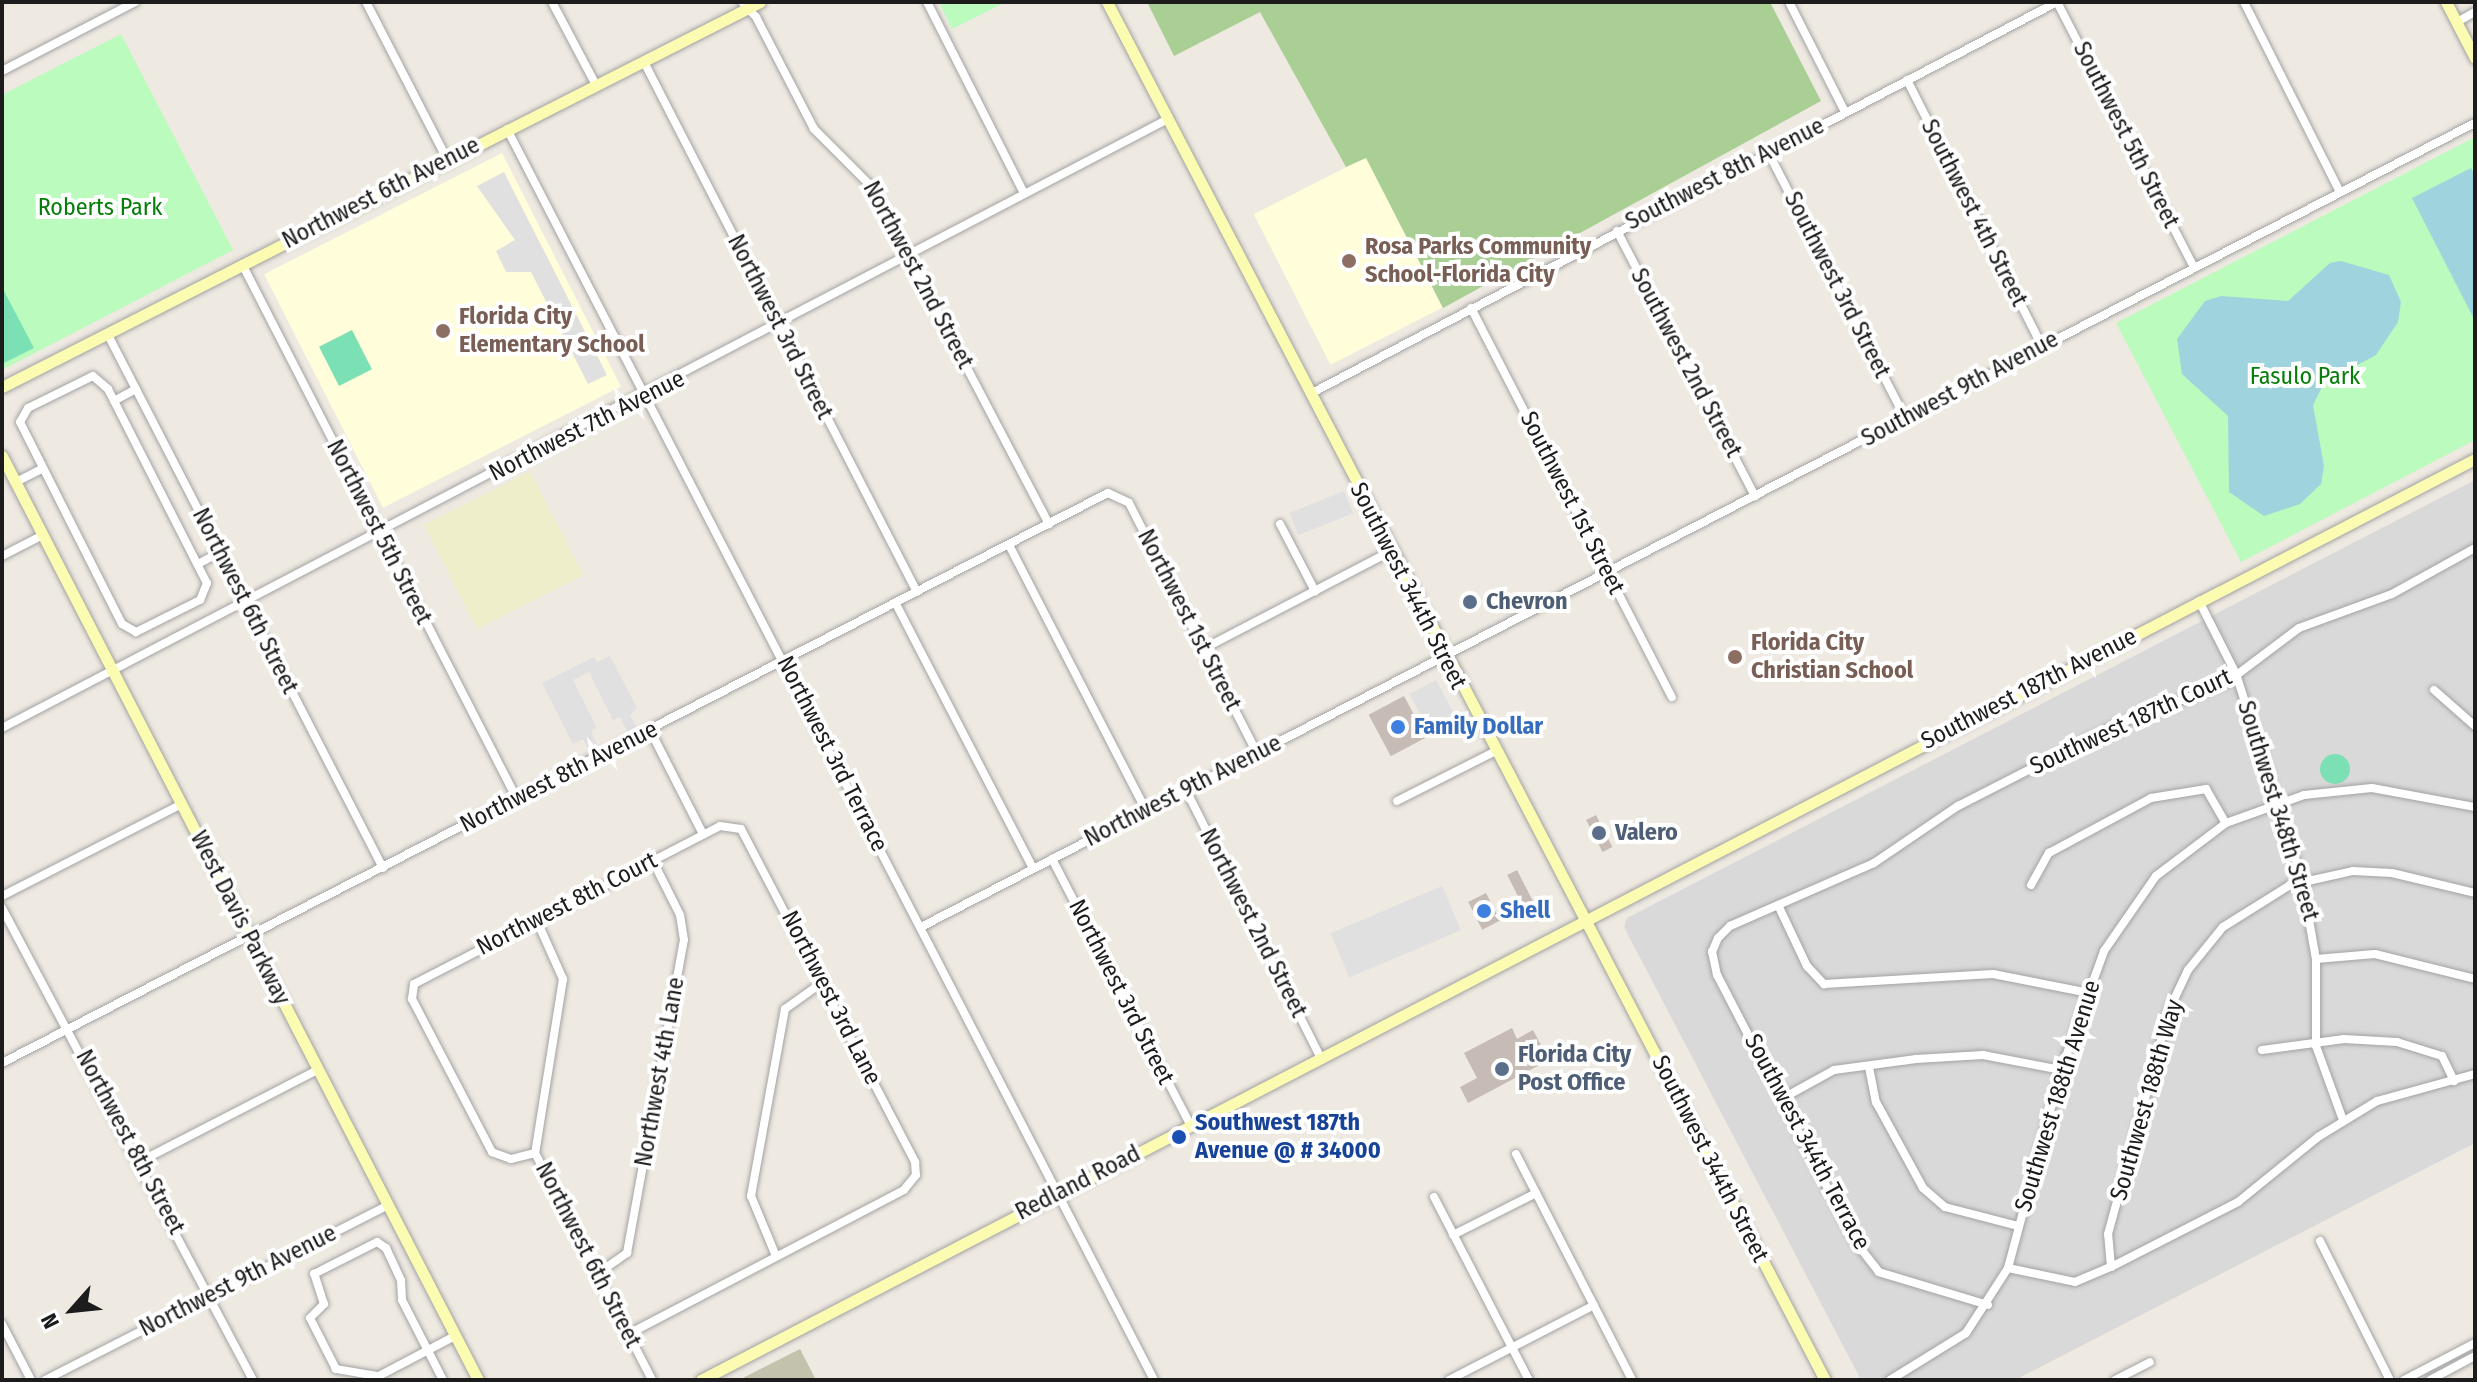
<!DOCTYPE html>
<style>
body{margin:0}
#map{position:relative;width:2477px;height:1382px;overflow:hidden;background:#eee9e1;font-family:"Fira Sans Condensed",sans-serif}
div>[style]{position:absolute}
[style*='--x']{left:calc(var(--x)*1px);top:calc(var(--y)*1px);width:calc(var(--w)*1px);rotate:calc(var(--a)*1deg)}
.residential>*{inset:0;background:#dad9d9}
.education>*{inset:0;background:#fffdda;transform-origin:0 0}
.construction>*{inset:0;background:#c3c2ad}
.farmland>*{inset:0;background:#eeeecb;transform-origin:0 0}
.forest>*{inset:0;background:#a9cf94}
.park>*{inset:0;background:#bbfbbd}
.pitch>*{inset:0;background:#7be1b4;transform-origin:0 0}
.round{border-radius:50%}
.parking>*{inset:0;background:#e0e0e0;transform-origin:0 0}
.water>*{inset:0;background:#9fd3de}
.building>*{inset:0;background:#c6bbb5;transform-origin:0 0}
.roads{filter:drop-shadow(0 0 2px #a3a3a3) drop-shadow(0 0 2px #a3a3a3)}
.street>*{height:8px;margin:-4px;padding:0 4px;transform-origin:4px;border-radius:4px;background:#fff}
.secondary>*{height:11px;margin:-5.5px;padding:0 5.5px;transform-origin:5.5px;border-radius:5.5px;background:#fcfbb2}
.dots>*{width:22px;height:22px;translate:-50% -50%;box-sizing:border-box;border:4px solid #fff;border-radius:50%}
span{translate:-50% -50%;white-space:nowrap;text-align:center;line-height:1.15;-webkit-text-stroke:8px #fff;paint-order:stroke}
.street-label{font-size:24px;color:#1c1c1c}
.park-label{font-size:24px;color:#077e0a}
.education-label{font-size:24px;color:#785e54;font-weight:700}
.left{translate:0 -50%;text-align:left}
.service-label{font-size:24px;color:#4e5e75;font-weight:700}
.shop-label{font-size:24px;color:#366cbe;font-weight:700}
.transit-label{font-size:24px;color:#164399;font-weight:700}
.frame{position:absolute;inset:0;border:4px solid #1c1c1c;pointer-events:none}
.north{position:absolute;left:32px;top:1270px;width:80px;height:80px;-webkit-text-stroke:6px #fff;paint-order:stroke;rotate:243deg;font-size:22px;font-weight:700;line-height:32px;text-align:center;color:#1c1c1c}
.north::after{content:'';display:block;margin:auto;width:28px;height:36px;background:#1c1c1c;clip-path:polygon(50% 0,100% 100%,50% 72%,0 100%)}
</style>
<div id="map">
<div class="residential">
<i style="clip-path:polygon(2475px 480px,2475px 1143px,2015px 1380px,1861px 1380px,1624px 927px,1627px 918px)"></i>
</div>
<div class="education">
<i style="left:502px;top:153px;width:262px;height:267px;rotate:63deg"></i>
<i style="left:1366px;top:157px;width:169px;height:126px;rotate:63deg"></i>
</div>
<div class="construction">
<i style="clip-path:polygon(800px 1349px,816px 1380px,739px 1380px)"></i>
</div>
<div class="farmland">
<i style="left:530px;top:471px;width:117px;height:119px;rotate:63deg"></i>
</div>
<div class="forest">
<i style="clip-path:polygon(1147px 2px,1770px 2px,1821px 101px,1443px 308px,1366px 158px,1346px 167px,1260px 12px,1174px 56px)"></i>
</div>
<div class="park">
<i style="clip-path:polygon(939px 2px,1006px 2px,952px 29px)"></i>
<i style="clip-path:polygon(121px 34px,233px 250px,2px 370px,2px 95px)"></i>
<i style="clip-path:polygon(2475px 137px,2475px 440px,2241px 562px,2116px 323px)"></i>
</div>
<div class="pitch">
<i style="clip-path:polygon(4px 291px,34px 348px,2px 364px,2px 292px)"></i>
<i style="left:352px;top:330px;width:44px;height:37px;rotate:63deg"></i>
<i class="round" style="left:2320px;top:754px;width:30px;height:30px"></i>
</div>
<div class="parking">
<i style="clip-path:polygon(504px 172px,607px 375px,588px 384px,531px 272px,506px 272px,496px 251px,515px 240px,477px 186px)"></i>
<i style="left:1344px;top:491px;width:24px;height:59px;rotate:68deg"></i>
<i style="clip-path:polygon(610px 656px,637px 708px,630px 715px,638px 730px,629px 735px,620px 717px,613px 720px,589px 672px,573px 680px,597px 728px,591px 731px,597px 745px,588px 749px,583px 739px,573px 744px,542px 683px,594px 657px,597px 662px)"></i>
<i style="left:1436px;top:680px;width:47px;height:30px;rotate:62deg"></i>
<i style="left:1442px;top:886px;width:48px;height:121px;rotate:67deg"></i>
</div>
<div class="water">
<i style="clip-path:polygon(2471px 168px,2475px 176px,2475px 321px,2412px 198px)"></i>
<i style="clip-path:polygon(2341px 261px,2389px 275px,2401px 302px,2398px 322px,2376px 355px,2324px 383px,2313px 405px,2324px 466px,2321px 484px,2300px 504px,2264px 516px,2229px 492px,2228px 416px,2182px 374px,2177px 339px,2205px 301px,2221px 296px,2288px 301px,2330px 263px)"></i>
</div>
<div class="building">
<i style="left:1404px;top:696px;width:47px;height:40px;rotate:62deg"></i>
<i style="left:1596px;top:815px;width:36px;height:11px;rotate:63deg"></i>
<i style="left:1517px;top:870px;width:36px;height:11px;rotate:63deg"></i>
<i style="left:1486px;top:893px;width:31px;height:20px;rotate:63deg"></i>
<i style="clip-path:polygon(1512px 1028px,1517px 1039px,1533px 1030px,1549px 1060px,1468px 1103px,1460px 1087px,1477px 1078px,1464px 1053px)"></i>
</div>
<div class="roads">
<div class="street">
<i style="--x:366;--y:2;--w:177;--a:62.7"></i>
<i style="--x:552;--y:2;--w:96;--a:62.1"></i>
<i style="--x:742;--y:2;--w:21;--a:47"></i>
<i style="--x:756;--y:17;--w:126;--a:62.6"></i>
<i style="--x:814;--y:129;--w:82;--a:45"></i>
<i style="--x:872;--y:187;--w:381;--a:62.3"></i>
<i style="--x:927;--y:2;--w:214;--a:63.1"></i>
<i style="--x:1789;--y:2;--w:123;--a:63"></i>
<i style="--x:2057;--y:2;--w:299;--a:62.7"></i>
<i style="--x:2244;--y:2;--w:213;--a:63.2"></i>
<i style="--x:2457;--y:22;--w:21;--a:-29"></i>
<i style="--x:644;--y:62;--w:596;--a:62.75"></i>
<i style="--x:2;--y:71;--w:150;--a:-27.4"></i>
<i style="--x:1907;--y:80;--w:298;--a:63.1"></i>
<i style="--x:507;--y:129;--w:1408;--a:62.65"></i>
<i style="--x:1768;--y:152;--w:299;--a:62.7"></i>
<i style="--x:1617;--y:231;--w:299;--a:62.5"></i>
<i style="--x:242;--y:264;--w:602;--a:62.8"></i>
<i style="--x:1471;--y:308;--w:438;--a:62.7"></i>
<i style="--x:107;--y:333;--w:602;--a:62.71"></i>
<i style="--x:93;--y:376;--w:20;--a:41"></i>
<i style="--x:108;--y:389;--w:218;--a:63"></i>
<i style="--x:207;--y:583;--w:18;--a:112"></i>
<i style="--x:200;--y:600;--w:72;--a:153.4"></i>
<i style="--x:136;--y:632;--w:16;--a:-150"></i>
<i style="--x:122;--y:624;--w:226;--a:-116.8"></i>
<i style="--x:20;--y:422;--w:16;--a:-60"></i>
<i style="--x:28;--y:408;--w:72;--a:-26.2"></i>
<i style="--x:1310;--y:394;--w:844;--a:-27.69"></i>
<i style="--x:114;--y:401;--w:25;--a:-29"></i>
<i style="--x:16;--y:482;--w:29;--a:-27"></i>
<i style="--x:1280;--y:524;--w:76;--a:62.4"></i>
<i style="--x:1009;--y:545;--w:299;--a:62.7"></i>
<i style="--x:2;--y:556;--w:46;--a:-27.1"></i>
<i style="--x:198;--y:564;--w:26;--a:-28"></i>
<i style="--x:2199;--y:601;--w:82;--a:63.1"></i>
<i style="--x:2236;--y:674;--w:216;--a:72.2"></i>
<i style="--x:2302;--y:880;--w:80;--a:80"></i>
<i style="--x:2316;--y:959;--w:87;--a:90"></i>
<i style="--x:2316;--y:1046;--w:79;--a:70"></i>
<i style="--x:896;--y:604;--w:297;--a:62.6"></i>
<i style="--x:1203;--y:649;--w:212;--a:-27.5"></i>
<i style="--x:2434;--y:690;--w:55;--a:41.3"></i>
<i style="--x:2;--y:728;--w:1315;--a:-27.58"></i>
<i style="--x:650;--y:730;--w:117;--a:63"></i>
<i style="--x:1186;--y:790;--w:298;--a:63.3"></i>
<i style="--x:1397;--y:801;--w:109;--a:-26.8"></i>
<i style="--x:1052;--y:859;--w:299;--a:62.5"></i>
<i style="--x:2031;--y:885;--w:37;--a:-61"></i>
<i style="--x:2049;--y:853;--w:116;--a:-28.3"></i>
<i style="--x:2151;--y:798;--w:56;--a:-9.3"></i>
<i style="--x:2206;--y:789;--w:39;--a:60"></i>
<i style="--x:2;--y:896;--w:202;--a:-27.1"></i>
<i style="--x:1778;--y:905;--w:68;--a:64.6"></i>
<i style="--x:1807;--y:966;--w:25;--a:47"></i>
<i style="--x:1824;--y:984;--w:169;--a:-3.4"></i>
<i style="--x:1993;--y:974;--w:98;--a:11.2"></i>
<i style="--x:2;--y:908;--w:535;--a:62"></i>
<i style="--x:537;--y:921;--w:64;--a:65.9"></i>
<i style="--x:563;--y:979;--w:176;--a:99.1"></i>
<i style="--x:535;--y:1153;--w:255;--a:62.7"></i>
<i style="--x:921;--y:927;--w:1750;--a:-27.36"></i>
<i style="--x:2316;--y:959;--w:59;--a:-4.8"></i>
<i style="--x:2375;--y:954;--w:103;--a:14"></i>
<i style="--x:2262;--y:1050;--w:83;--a:-7.6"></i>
<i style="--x:2344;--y:1039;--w:53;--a:3.2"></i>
<i style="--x:2397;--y:1042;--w:47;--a:17.3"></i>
<i style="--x:2442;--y:1056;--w:28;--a:64"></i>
<i style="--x:2;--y:1063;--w:1244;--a:-27.27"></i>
<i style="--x:1108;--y:493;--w:23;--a:25"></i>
<i style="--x:1129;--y:503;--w:281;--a:62.9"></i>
<i style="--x:1869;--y:1067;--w:36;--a:79"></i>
<i style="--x:1876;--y:1102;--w:98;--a:61.3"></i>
<i style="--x:1923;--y:1188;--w:29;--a:41"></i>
<i style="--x:1945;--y:1207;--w:75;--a:14.6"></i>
<i style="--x:1785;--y:1097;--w:56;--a:-28.9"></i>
<i style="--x:1834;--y:1070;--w:83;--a:-7.6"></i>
<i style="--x:1916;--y:1059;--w:67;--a:-3.4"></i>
<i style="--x:1983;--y:1055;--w:79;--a:10.9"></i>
<i style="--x:535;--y:1153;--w:25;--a:166"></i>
<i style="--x:511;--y:1159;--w:20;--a:-160"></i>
<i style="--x:492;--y:1152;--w:173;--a:-117.6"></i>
<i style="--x:412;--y:999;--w:15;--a:-82"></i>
<i style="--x:414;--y:984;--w:344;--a:-27.3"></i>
<i style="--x:720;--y:826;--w:21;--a:8"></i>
<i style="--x:741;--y:829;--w:376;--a:62.4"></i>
<i style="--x:915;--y:1162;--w:13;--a:86"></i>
<i style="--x:916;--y:1175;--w:19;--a:129"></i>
<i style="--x:904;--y:1190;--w:311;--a:152.4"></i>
<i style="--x:1516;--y:1154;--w:254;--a:62.8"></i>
<i style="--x:141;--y:1161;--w:200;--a:-27.3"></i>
<i style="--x:1434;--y:1197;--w:206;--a:62.6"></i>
<i style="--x:1453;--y:1235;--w:93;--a:-26.8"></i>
<i style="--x:2320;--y:1241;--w:156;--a:63.3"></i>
<i style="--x:776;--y:1256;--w:65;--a:-112.6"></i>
<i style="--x:751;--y:1196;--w:190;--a:-79.7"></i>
<i style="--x:785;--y:1009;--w:47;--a:-35.4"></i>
<i style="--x:2111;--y:1267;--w:33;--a:-95"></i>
<i style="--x:2108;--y:1234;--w:234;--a:-74.7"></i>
<i style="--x:2170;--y:1008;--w:42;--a:-64.7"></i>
<i style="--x:2188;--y:970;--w:55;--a:-50.9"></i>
<i style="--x:2223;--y:927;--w:79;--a:-32.1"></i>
<i style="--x:2290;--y:885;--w:65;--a:-12.5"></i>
<i style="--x:2353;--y:871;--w:39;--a:3"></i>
<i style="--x:2392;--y:873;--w:85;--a:13.5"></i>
<i style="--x:2008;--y:1268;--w:68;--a:11.8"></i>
<i style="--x:2075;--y:1282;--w:39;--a:-23"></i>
<i style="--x:2111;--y:1267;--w:143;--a:-27.1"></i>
<i style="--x:2238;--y:1202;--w:103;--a:-39.1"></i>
<i style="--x:2318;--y:1137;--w:69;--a:-31.4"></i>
<i style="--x:2377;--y:1101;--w:102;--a:-15.4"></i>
<i style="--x:597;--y:1274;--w:37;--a:-35"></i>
<i style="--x:627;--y:1253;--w:318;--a:-79.7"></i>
<i style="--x:684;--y:940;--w:25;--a:-99"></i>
<i style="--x:680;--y:915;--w:60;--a:-116.6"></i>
<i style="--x:1988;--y:1305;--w:114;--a:-163.2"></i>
<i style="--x:1879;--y:1272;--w:39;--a:-128"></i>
<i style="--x:1855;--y:1241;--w:300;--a:-117.4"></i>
<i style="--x:1717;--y:975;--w:24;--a:-102"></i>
<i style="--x:1712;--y:952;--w:15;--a:-67"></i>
<i style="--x:1718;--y:938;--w:17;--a:-45"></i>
<i style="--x:1730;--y:926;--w:157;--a:-23.6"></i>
<i style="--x:1874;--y:863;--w:102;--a:-34.2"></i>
<i style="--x:1958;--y:806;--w:178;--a:-27.1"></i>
<i style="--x:2116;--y:725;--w:118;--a:-20.9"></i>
<i style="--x:2226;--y:683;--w:91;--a:-37"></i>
<i style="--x:2299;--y:628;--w:99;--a:-20.1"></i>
<i style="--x:2392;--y:594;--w:95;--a:-29"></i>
<i style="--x:2;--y:1324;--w:63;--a:62.6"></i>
<i style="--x:377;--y:1376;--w:42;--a:-170.3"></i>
<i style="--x:336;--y:1369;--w:57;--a:-117"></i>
<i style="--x:310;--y:1318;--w:20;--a:-45"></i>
<i style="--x:324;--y:1304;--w:32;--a:-108"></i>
<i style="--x:314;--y:1274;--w:71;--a:-26.9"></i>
<i style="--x:377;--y:1242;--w:11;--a:34"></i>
<i style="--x:386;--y:1248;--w:35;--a:65"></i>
<i style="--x:401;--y:1280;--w:20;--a:87"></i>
<i style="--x:402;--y:1300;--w:90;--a:62.9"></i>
<i style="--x:375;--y:1378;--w:90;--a:-27.7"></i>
<i style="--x:45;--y:1380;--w:385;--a:-27"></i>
<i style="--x:1449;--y:1380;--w:163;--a:-27.3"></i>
<i style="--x:1890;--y:1380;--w:89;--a:-31.7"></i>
<i style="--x:1966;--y:1333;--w:77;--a:-57.1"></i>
<i style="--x:2008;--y:1268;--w:205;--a:-75"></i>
<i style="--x:2061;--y:1070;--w:127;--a:-70.1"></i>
<i style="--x:2104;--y:951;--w:91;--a:-55.3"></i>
<i style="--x:2156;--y:876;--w:88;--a:-37.1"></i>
<i style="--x:2226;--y:823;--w:83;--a:-19.7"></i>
<i style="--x:2304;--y:795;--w:68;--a:-5.9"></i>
<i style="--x:2372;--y:788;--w:105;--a:10.5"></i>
<i style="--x:2115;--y:1380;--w:39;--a:-27"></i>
<i style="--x:2404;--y:1380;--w:80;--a:-27.5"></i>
<i style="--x:2430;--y:1380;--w:51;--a:-28.1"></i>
</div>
<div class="secondary">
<i style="--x:1107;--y:2;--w:1554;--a:62.48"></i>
<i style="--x:2446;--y:2;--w:63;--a:62.6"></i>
<i style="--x:2;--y:387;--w:850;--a:-26.93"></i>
<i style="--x:2;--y:456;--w:1039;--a:62.74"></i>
<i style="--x:701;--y:1380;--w:1999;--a:-27.44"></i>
</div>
</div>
<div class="dots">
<i style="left:1349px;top:261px;background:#8d6e63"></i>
<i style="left:443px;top:331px;background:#8d6e63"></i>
<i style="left:1470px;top:602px;background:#5c6f8a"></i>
<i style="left:1735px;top:657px;background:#8d6e63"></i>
<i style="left:1398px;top:727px;background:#3f7fe0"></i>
<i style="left:1599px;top:833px;background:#5c6f8a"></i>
<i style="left:1484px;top:911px;background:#3f7fe0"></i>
<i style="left:1502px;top:1069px;background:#5c6f8a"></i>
<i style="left:1179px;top:1137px;background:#1a4fb4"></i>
</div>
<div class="street-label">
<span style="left:2126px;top:135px;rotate:63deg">Southwest 5th Street</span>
<span style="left:1725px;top:174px;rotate:-27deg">Southwest 8th Avenue</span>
<span style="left:381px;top:193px;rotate:-27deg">Northwest 6th Avenue</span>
<span style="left:1974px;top:213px;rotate:63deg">Southwest 4th Street</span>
<span style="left:918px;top:275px;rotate:62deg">Northwest 2nd Street</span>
<span style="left:1837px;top:285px;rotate:63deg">Southwest 3rd Street</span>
<span style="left:780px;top:327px;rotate:63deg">Northwest 3rd Street</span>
<span style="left:1686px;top:363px;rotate:62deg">Southwest 2nd Street</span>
<span style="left:1960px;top:389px;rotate:-28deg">Southwest 9th Avenue</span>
<span style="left:587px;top:426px;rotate:-27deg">Northwest 7th Avenue</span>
<span style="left:1572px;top:503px;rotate:63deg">Southwest 1st Street</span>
<span style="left:379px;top:532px;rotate:63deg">Northwest 5th Street</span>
<span style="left:1408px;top:586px;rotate:63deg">Southwest 344th Street</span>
<span style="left:245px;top:601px;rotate:63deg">Northwest 6th Street</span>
<span style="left:1189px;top:620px;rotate:63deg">Northwest 1st Street</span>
<span style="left:2029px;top:689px;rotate:-27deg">Southwest 187th Avenue</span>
<span style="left:2131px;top:722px;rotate:-25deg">Southwest 187th Court</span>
<span style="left:832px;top:754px;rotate:63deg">Northwest 3rd Terrace</span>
<span style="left:559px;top:777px;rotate:-27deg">Northwest 8th Avenue</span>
<span style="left:1183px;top:791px;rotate:-27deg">Northwest 9th Avenue</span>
<span style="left:2278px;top:811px;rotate:73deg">Southwest 348th Street</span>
<span style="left:567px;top:904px;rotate:-27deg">Northwest 8th Court</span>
<span style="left:240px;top:918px;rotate:63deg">West Davis Parkway</span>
<span style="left:1253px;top:923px;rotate:63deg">Northwest 2nd Street</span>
<span style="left:1121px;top:992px;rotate:63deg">Northwest 3rd Street</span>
<span style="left:831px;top:998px;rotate:63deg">Northwest 3rd Lane</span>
<span style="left:660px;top:1072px;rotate:-80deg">Northwest 4th Lane</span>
<span style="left:2058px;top:1096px;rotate:-73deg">Southwest 188th Avenue</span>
<span style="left:2147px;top:1100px;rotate:-74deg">Southwest 188th Way</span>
<span style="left:130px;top:1142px;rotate:62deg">Northwest 8th Street</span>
<span style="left:1807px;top:1142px;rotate:62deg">Southwest 344th Terrace</span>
<span style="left:1710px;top:1159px;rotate:63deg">Southwest 344th Street</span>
<span style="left:1078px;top:1183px;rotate:-27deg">Redland Road</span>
<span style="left:588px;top:1255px;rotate:63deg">Northwest 6th Street</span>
<span style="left:238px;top:1281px;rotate:-27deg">Northwest 9th Avenue</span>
</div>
<div class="park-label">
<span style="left:100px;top:208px">Roberts Park</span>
<span style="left:2305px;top:377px">Fasulo Park</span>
</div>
<div class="education-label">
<span class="left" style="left:1365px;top:261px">Rosa Parks Community<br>School-Florida City</span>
<span class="left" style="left:459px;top:331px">Florida City<br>Elementary School</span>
<span class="left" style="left:1751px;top:657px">Florida City<br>Christian School</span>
</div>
<div class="service-label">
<span class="left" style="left:1486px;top:602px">Chevron</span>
<span class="left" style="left:1615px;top:833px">Valero</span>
<span class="left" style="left:1518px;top:1069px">Florida City<br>Post Office</span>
</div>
<div class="shop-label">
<span class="left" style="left:1414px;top:727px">Family Dollar</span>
<span class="left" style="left:1500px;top:911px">Shell</span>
</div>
<div class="transit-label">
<span class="left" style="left:1195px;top:1137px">Southwest 187th<br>Avenue @ # 34000</span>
</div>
<div class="frame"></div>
<div class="north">N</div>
</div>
